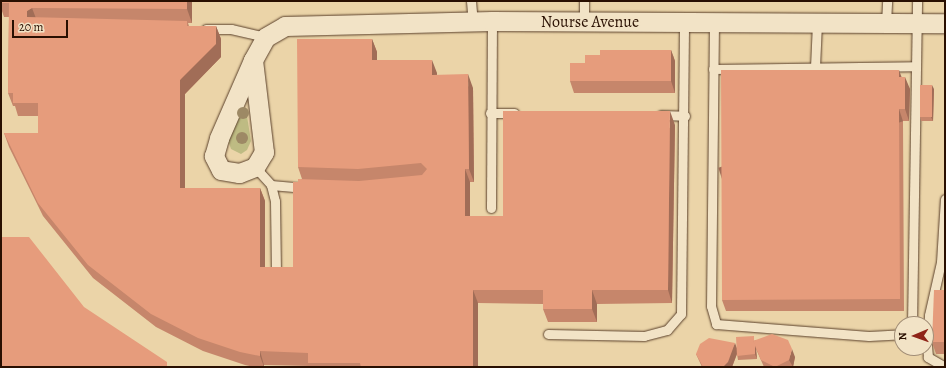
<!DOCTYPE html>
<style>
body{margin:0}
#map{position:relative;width:946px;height:368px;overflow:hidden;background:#ebd4a8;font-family:Alegreya,serif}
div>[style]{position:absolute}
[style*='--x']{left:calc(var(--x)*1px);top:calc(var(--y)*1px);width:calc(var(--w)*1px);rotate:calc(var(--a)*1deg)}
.green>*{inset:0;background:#bebb83}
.roads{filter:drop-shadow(0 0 1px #5a402b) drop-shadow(0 0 1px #5a402b)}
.service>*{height:9px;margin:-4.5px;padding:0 4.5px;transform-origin:4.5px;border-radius:4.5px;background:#f2e3c6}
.minor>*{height:19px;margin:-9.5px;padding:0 9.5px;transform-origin:9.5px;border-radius:9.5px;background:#f2e3c6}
.trees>*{width:12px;height:12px;margin:-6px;border-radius:50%;background:#9d8965}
.wall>*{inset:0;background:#c6866b}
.shaded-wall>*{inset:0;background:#a16d57;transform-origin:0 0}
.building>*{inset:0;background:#e69c7c;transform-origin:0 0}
span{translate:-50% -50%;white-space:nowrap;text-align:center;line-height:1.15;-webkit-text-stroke:3.5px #f2e3c6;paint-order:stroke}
.street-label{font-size:16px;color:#290f01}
.frame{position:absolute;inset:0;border:2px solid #290f01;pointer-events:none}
.north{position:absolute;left:894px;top:316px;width:40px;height:40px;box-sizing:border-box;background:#f2e3c6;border:1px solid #a28e77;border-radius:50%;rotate:268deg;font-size:11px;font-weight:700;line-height:16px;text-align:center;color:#290f01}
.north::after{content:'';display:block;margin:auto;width:14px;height:18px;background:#8f2418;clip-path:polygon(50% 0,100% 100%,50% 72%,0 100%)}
.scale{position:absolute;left:12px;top:20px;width:56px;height:18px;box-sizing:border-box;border:2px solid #290f01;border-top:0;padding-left:5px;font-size:12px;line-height:14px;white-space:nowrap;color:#290f01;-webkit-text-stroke:3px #f2e3c6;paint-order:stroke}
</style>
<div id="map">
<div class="green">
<i style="clip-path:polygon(240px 110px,246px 110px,251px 141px,247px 150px,241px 154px,231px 149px,228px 140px)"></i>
</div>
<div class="roads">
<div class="service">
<i style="--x:471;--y:1;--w:21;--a:85"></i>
<i style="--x:584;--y:1;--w:21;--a:90"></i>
<i style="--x:714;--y:22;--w:284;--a:90.6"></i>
<i style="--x:711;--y:306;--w:19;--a:74"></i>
<i style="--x:716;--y:324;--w:153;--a:4.5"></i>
<i style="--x:869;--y:336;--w:33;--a:-3"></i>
<i style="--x:886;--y:23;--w:22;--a:-87"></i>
<i style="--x:206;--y:29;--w:25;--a:0"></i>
<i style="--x:231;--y:29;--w:36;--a:13"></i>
<i style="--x:815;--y:67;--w:44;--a:-87.4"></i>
<i style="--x:713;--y:69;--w:203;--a:-0.8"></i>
<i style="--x:490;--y:113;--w:24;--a:0"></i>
<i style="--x:661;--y:115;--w:24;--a:2"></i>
<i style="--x:255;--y:167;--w:24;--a:48"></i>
<i style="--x:271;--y:185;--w:16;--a:76"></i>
<i style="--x:275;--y:201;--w:70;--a:89.2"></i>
<i style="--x:271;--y:185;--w:34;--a:5"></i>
<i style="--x:491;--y:208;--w:187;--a:-89.7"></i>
<i style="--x:912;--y:324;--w:323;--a:-89.1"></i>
<i style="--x:548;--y:334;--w:96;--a:1.2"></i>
<i style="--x:644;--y:336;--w:24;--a:-15"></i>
<i style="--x:667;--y:330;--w:21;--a:-49"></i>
<i style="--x:681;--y:314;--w:292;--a:-89.4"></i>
<i style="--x:945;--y:367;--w:20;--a:-150"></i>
<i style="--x:928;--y:357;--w:12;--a:-95"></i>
<i style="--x:927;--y:345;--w:30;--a:-86"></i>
<i style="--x:929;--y:315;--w:54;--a:-77.2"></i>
<i style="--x:941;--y:262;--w:63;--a:-86.4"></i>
</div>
<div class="minor">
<i style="--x:253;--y:60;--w:93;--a:83.2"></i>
<i style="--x:264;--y:152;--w:17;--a:121"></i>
<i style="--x:255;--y:167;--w:17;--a:159"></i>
<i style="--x:239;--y:173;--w:18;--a:-171"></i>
<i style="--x:221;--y:170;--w:16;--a:-117"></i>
<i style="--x:214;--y:156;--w:19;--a:-74"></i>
<i style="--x:219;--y:138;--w:85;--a:-66.4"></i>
<i style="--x:253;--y:60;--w:26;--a:-61"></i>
<i style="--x:266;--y:37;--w:22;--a:-30"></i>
<i style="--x:285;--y:26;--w:207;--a:-1.4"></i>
<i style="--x:492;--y:21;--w:453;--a:0.3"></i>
</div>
</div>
<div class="trees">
<i style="left:243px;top:113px"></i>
<i style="left:242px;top:138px"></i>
</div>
<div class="wall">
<i style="clip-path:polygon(1px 1px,192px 1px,192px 23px,188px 23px,189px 26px,216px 26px,221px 39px,221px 57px,185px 94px,185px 188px,260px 188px,265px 201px,265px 267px,293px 267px,298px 182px,302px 179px,298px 167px,372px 39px,377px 52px,377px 60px,437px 73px,437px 75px,473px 88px,474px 182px,470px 182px,470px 216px,503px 216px,675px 125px,672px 303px,597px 304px,597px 322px,548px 322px,543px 309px,543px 304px,478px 303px,478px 367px,310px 367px,309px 366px,264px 365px,264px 367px,254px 367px,245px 365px,203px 351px,156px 327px,93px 278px,43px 216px,9px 147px,4px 133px,38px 133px,38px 116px,18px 116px,15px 106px,13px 106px,8px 93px,9px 17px,4px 17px,1px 8px)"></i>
<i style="clip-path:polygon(671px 50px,675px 61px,675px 93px,574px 93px,570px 81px,585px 63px,600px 55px)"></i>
<i style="clip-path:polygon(902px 77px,910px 89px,909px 121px,903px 121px,904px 311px,726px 311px,722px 300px)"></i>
<i style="clip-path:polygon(934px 89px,933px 121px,921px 121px,920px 117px)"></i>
<i style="clip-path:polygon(945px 290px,945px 354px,936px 354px,932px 342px)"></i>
<i style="clip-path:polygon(756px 340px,795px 357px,793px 367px,764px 367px,756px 349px,757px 359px,738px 360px,737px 354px,732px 367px,702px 367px,696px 354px,736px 348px)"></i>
</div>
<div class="shaded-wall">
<i style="clip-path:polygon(187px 1px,192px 1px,192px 23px,187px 9px)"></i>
<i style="clip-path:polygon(32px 8px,37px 21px,27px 17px,27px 11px)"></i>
<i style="clip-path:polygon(216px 26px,221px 39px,221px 57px,185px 94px,185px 201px,180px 188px,180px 80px)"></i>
<i style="clip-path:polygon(372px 39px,377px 52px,377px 73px,372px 60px)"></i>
<i style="clip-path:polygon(671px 50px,675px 61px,675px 93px,671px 81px)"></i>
<i style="clip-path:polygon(432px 60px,437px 73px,437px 88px,432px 75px)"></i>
<i style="clip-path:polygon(899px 70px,903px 81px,899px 77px)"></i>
<i style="clip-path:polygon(468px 74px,473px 88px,474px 182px,469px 169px)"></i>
<i style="clip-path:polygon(905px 77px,910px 89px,909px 121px,905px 109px)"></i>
<i style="clip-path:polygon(932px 85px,934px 89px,933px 121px,931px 117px)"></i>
<i style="left:899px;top:109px;width:13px;height:190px;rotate:72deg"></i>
<i style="clip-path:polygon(670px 111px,675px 125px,672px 303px,668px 290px)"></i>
<i style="clip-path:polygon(465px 169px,470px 182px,470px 230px,465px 216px)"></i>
<i style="clip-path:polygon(260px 188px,265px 201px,265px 280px,260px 267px)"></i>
<i style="clip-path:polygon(473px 290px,478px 303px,478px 367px,473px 367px)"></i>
<i style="clip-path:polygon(592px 290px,597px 304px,597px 322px,592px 309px)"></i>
<i style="clip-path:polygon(735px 343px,738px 351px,732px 367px,723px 367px)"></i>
<i style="clip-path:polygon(755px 344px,756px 349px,757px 359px,755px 354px)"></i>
<i style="clip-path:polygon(792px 349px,795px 357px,793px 367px,789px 360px)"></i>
<i style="clip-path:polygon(260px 351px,264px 365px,264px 367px,260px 356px)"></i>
</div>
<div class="building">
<i style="clip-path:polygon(1px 1px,187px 1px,187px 9px,32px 8px,27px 11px,27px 17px,187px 21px,187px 26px,216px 26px,216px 44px,180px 80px,180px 188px,260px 188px,260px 267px,293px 267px,293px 182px,298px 182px,298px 179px,359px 181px,422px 175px,427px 169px,421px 163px,358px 169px,298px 167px,297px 39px,372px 39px,372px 60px,432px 60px,432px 75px,468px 74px,469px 169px,465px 169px,465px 216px,503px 216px,503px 111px,670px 111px,668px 290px,592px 290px,592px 309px,543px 309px,543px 290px,473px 290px,473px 367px,361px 367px,360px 363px,308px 363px,308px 353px,260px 351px,260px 356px,240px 352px,198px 338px,151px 314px,88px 265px,38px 203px,4px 133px,38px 133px,38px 103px,13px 103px,13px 93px,8px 93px,9px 3px,1px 3px)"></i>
<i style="clip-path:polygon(600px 50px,671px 50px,671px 81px,570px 81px,570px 63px,585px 63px,585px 55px,600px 55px)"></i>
<i style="clip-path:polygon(721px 70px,899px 70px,899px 77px,905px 77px,905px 109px,899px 109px,900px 299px,722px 300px)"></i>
<i style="left:920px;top:85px;width:12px;height:32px"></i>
<i style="clip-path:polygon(1px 237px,29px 237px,84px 307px,167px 362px,167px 367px,1px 367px)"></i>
<i style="clip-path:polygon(934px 290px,945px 290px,945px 342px,932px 342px)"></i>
<i style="clip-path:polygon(772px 334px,788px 340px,792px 349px,789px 360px,775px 367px,761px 360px,753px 341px)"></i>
<i style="clip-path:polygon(754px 336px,754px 341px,753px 341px,755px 344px,755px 354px,737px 356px,736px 337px)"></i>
<i style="clip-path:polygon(709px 338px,735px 343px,728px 362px,723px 367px,703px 367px,696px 354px,700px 344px)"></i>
</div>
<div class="street-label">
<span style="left:590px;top:22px">Nourse Avenue</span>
</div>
<div class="frame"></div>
<div class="north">N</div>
<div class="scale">20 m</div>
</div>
